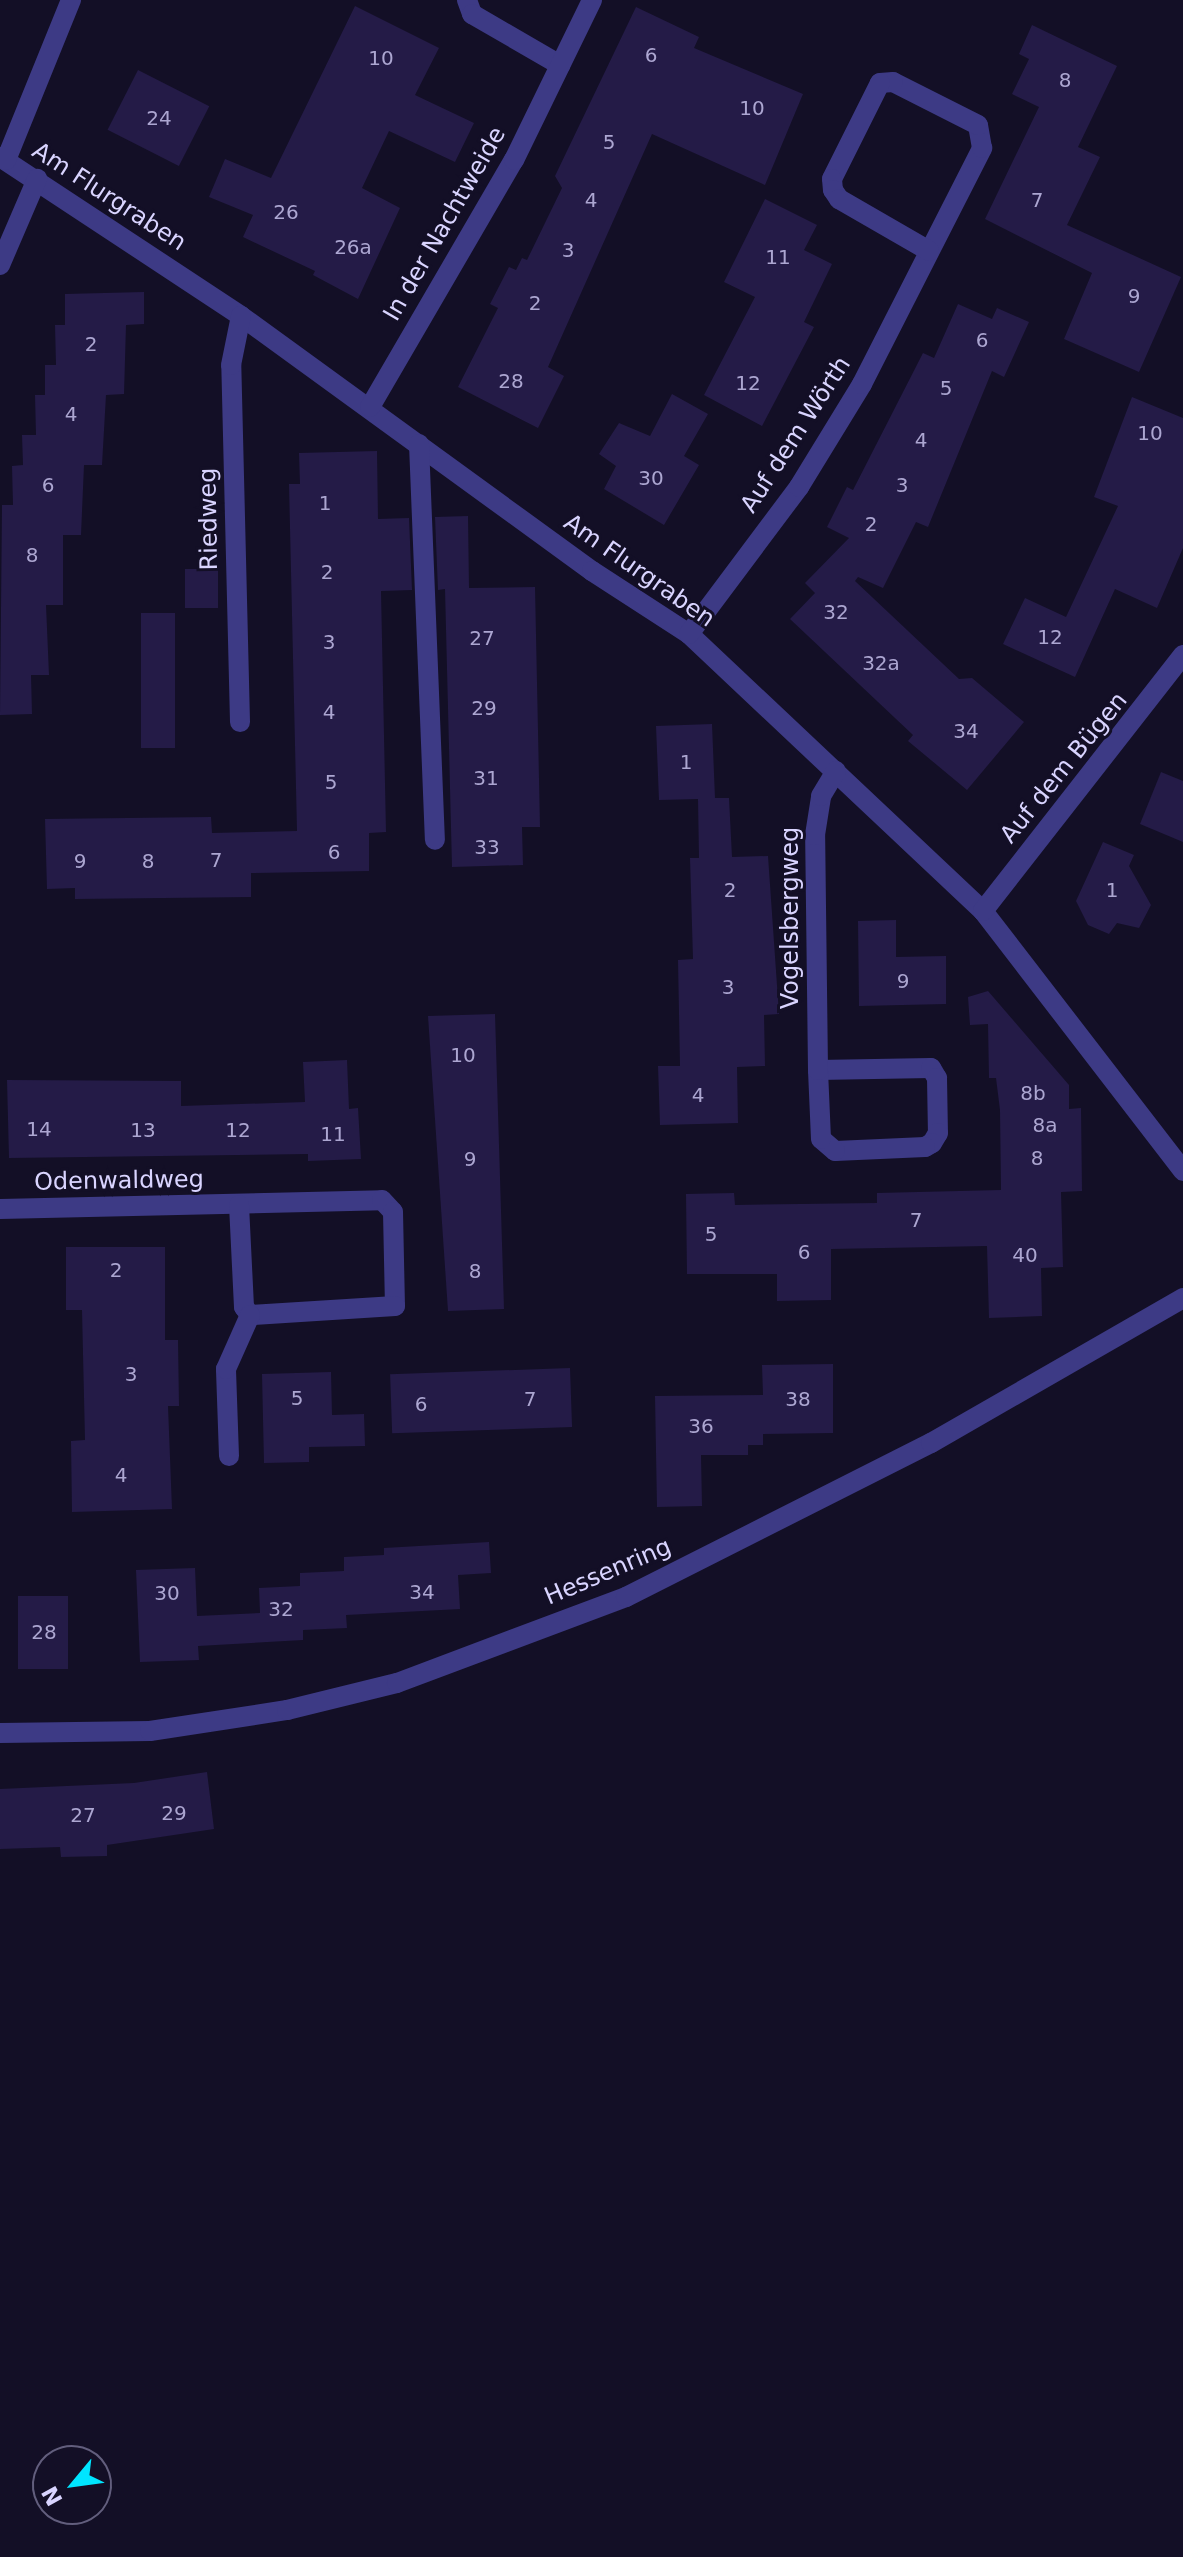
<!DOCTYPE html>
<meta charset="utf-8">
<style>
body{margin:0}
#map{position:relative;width:1183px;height:2557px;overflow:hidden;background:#130f26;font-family:"DejaVu Sans",sans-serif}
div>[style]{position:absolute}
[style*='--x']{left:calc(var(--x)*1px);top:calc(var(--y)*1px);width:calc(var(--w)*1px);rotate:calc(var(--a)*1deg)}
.building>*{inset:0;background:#241b47;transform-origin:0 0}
.minor>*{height:20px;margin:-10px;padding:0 10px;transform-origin:10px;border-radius:10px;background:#3d3a85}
span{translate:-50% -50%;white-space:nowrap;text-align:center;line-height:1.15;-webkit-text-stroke:6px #130f26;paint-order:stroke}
.number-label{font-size:20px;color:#aca6d1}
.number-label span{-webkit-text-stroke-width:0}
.street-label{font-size:24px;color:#d9d4ff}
.north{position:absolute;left:32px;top:2445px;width:80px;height:80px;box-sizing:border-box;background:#130f26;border:2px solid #625e7d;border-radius:50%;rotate:241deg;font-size:22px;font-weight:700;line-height:32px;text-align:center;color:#d9d4ff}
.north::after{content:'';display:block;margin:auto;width:28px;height:36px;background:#00e5ff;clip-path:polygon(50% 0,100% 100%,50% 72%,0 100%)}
</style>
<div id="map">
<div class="building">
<i style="clip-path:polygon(355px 6px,439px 48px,415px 95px,474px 123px,455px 162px,389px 131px,362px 188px,400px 208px,358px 299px,313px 275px,315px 271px,243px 237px,253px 215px,209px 197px,225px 159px,271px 178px)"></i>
<i style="clip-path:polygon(636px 7px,699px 37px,694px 48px,803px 94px,765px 185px,652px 134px,548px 367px,564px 376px,538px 428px,458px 387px,498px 308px,490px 304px,509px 267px,516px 270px,522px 258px,527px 260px,562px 188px,555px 176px)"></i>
<i style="clip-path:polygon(1032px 25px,1117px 66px,1078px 147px,1100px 157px,1067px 225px,1181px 277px,1139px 372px,1064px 339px,1092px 273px,985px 219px,1039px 107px,1012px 94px,1029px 59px,1019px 54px)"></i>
<i style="left:138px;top:70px;width:80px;height:67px;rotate:27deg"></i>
<i style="clip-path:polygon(765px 199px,817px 225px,804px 250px,832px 264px,804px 322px,814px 327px,762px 426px,704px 395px,755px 297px,724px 282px)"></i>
<i style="clip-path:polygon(144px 292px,144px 324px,126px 325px,124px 394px,106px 395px,102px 465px,84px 465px,81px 535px,63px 535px,63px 605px,46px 605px,49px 675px,31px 675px,32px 714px,0 715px,2px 505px,13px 505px,12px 466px,23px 465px,22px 435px,36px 435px,35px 395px,45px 395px,45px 365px,56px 365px,55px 325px,65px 325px,65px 294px)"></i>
<i style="clip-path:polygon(958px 304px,992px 319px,997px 308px,1029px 322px,1004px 377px,992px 371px,928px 527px,916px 522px,883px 588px,858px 577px,855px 581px,959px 679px,972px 678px,1024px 722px,967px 790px,908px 741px,913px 735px,790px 619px,815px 593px,805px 583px,849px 538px,827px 527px,847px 487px,853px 490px,923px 353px,934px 358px)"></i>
<i style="clip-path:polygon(672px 394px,708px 414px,684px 456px,699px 465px,664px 525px,604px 489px,616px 466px,599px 454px,619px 423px,650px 436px)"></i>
<i style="clip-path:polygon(1132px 397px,1183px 418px,1183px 548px,1157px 608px,1115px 589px,1075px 677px,1003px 644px,1025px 598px,1066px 617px,1118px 506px,1094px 497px)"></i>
<i style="clip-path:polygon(377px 451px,378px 519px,409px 518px,412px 590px,381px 591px,386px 832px,369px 833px,369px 871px,251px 873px,251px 897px,75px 899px,75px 888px,47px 889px,45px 819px,211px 817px,212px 833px,297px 831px,289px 484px,300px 484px,299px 453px)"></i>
<i style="clip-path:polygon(468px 516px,469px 588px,535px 587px,540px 827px,522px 827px,523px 865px,452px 867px,445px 589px,438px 590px,435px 517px)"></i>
<i style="left:185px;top:569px;width:33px;height:39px"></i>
<i style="left:141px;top:613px;width:34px;height:135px"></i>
<i style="clip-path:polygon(712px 724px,715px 798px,704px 798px,729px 798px,732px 857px,768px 856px,779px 1014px,764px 1015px,765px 1066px,737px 1067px,738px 1123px,660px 1125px,658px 1066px,680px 1066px,678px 960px,693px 959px,690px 858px,699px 858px,698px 799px,659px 800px,656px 726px)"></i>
<i style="clip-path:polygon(1161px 772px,1183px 781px,1183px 842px,1140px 824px)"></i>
<i style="clip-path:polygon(1103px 842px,1134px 855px,1129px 866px,1151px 905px,1139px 928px,1117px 923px,1109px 934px,1088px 925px,1076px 901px)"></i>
<i style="clip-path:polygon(896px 920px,896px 957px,946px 956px,946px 1004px,859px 1006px,858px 921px)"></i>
<i style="clip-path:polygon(988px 991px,1069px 1085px,1069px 1109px,1081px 1108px,1082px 1191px,1061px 1192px,1063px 1267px,1041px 1268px,1042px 1316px,989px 1318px,987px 1246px,831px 1249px,831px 1300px,777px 1301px,777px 1274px,687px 1274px,686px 1194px,734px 1193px,735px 1205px,877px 1203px,877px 1193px,1001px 1190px,1000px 1110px,996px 1078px,989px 1078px,988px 1024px,970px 1025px,968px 997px)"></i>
<i style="clip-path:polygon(495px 1014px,504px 1309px,448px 1311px,428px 1016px)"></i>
<i style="clip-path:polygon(347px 1060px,349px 1109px,358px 1108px,361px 1159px,308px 1161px,308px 1154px,9px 1158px,7px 1080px,181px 1081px,181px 1106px,305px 1102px,303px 1062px)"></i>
<i style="clip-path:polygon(66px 1247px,165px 1247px,165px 1340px,178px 1340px,179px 1406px,168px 1406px,172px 1509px,72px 1512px,71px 1441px,85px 1440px,82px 1310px,66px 1310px)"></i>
<i style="clip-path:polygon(833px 1364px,833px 1433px,763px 1434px,763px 1445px,748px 1445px,748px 1455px,701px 1455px,702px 1506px,657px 1507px,655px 1396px,763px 1395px,762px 1365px)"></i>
<i style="left:570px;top:1368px;width:59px;height:180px;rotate:88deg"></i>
<i style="clip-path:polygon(331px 1372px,332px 1415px,364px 1414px,365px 1446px,309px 1447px,309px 1462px,264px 1463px,262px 1374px)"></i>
<i style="clip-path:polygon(489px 1542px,491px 1573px,458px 1575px,460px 1609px,346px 1615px,347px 1628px,303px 1630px,303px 1640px,198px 1646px,199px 1660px,140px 1662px,136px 1570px,195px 1568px,197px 1616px,260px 1613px,259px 1588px,300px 1586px,300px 1573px,344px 1571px,344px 1557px,384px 1555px,384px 1548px)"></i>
<i style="left:18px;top:1596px;width:50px;height:73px"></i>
<i style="clip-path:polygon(207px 1772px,214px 1829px,107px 1845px,107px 1856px,61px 1857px,60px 1847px,0 1849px,0 1789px,134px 1783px)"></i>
</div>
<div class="minor">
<i style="--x:467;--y:0;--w:15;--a:70"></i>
<i style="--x:472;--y:14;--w:102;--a:30.1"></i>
<i style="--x:0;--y:157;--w:289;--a:33.4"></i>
<i style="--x:241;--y:316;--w:434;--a:36"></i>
<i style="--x:592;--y:571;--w:116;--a:33"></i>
<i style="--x:689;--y:634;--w:404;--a:43.3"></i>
<i style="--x:983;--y:911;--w:328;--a:52.4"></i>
<i style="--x:6;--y:160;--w:173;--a:-67.9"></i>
<i style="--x:0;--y:265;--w:94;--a:-66.7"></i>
<i style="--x:370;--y:407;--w:286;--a:-59.8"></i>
<i style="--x:514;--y:160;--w:178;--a:-64"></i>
<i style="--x:419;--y:444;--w:396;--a:87.7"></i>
<i style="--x:689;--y:634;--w:184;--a:-53.2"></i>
<i style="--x:799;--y:487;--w:121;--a:-58.5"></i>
<i style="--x:862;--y:384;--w:265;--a:-63"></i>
<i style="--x:982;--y:148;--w:23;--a:-100"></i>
<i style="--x:978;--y:125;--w:95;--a:-153.2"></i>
<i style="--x:893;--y:82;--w:13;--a:176"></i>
<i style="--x:880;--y:83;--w:107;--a:116.6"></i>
<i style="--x:832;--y:179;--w:11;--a:85"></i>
<i style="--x:833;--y:190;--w:11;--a:56"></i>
<i style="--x:839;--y:199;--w:104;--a:30"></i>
<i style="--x:240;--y:722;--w:357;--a:-91.4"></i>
<i style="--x:231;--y:365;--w:50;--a:-78.5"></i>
<i style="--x:983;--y:911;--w:325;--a:-52"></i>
<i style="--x:818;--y:1070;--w:113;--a:-1"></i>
<i style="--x:931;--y:1068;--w:12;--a:59"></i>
<i style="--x:937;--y:1078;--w:55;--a:89"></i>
<i style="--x:938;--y:1133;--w:12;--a:121"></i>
<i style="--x:932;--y:1143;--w:8;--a:150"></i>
<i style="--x:925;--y:1147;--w:90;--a:177.5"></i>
<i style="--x:835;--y:1151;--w:18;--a:-139"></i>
<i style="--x:821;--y:1139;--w:69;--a:-92.5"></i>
<i style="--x:818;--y:1070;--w:235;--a:-90.7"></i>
<i style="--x:815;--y:835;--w:39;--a:-81"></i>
<i style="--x:821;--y:796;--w:29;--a:-59"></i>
<i style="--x:0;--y:1209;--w:382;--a:-1.3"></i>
<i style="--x:382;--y:1200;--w:16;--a:47"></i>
<i style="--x:393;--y:1212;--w:94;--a:88.8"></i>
<i style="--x:395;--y:1306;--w:145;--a:176.4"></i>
<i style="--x:250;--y:1315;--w:10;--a:-127"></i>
<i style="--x:244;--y:1307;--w:102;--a:-92.8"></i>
<i style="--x:229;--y:1456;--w:87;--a:-92"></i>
<i style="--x:226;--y:1369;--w:59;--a:-66"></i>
<i style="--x:0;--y:1733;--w:150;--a:-0.8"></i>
<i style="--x:150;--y:1731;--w:139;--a:-8.7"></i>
<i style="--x:287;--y:1710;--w:113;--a:-13.8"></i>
<i style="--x:397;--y:1683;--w:245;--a:-20.6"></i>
<i style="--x:626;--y:1597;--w:342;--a:-26.8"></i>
<i style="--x:931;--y:1443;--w:291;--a:-29.9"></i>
</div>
<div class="number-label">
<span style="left:651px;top:55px">6</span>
<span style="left:381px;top:58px">10</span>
<span style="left:1065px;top:80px">8</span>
<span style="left:752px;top:108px">10</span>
<span style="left:159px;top:118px">24</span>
<span style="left:609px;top:142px">5</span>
<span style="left:591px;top:200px">4</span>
<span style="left:1037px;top:200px">7</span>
<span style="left:286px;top:212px">26</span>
<span style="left:353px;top:247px">26a</span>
<span style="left:568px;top:250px">3</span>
<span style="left:778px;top:257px">11</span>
<span style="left:1134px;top:296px">9</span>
<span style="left:535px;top:303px">2</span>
<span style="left:982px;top:340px">6</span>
<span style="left:91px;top:344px">2</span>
<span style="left:511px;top:381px">28</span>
<span style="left:748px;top:383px">12</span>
<span style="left:946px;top:388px">5</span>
<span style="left:71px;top:414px">4</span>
<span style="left:1150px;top:433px">10</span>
<span style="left:921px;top:440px">4</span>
<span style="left:651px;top:478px">30</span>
<span style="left:48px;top:485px">6</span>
<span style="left:902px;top:485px">3</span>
<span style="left:325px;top:503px">1</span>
<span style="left:871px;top:524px">2</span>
<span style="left:32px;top:555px">8</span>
<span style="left:327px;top:572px">2</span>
<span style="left:836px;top:612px">32</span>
<span style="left:1050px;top:637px">12</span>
<span style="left:482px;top:638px">27</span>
<span style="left:329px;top:642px">3</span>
<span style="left:881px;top:663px">32a</span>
<span style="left:484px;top:708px">29</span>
<span style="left:329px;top:712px">4</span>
<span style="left:966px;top:731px">34</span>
<span style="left:686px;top:762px">1</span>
<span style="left:486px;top:778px">31</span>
<span style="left:331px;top:782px">5</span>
<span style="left:487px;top:847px">33</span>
<span style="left:334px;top:852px">6</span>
<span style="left:216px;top:860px">7</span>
<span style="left:80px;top:861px">9</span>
<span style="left:148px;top:861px">8</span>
<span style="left:730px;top:890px">2</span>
<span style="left:1112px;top:890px">1</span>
<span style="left:903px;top:981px">9</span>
<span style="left:728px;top:987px">3</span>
<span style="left:463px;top:1055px">10</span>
<span style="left:1033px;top:1093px">8b</span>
<span style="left:698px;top:1095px">4</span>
<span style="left:1045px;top:1125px">8a</span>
<span style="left:39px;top:1129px">14</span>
<span style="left:143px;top:1130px">13</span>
<span style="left:238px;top:1130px">12</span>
<span style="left:333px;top:1134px">11</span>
<span style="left:1037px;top:1158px">8</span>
<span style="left:470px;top:1159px">9</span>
<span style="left:916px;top:1220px">7</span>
<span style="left:711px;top:1234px">5</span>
<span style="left:804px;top:1252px">6</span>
<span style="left:1025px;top:1255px">40</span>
<span style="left:116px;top:1270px">2</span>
<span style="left:475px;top:1271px">8</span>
<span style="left:131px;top:1374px">3</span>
<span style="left:297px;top:1398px">5</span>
<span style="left:530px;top:1399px">7</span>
<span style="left:798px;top:1399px">38</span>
<span style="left:421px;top:1404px">6</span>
<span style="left:701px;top:1426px">36</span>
<span style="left:121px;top:1475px">4</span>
<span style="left:422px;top:1592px">34</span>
<span style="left:167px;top:1593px">30</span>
<span style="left:281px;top:1609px">32</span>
<span style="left:44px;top:1632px">28</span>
<span style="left:174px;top:1813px">29</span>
<span style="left:83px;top:1815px">27</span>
</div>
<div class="street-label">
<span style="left:109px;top:197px;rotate:33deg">Am Flurgraben</span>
<span style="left:445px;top:224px;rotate:-60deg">In der Nachtweide</span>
<span style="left:796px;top:435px;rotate:-57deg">Auf dem Wörth</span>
<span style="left:209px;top:519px;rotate:-91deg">Riedweg</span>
<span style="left:639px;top:571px;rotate:35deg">Am Flurgraben</span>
<span style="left:1064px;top:768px;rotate:-51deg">Auf dem Bügen</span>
<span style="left:791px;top:918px;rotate:-90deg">Vogelsbergweg</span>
<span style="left:119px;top:1181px;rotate:-1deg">Odenwaldweg</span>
<span style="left:608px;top:1572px;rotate:-23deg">Hessenring</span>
</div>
<div class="north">N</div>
</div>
